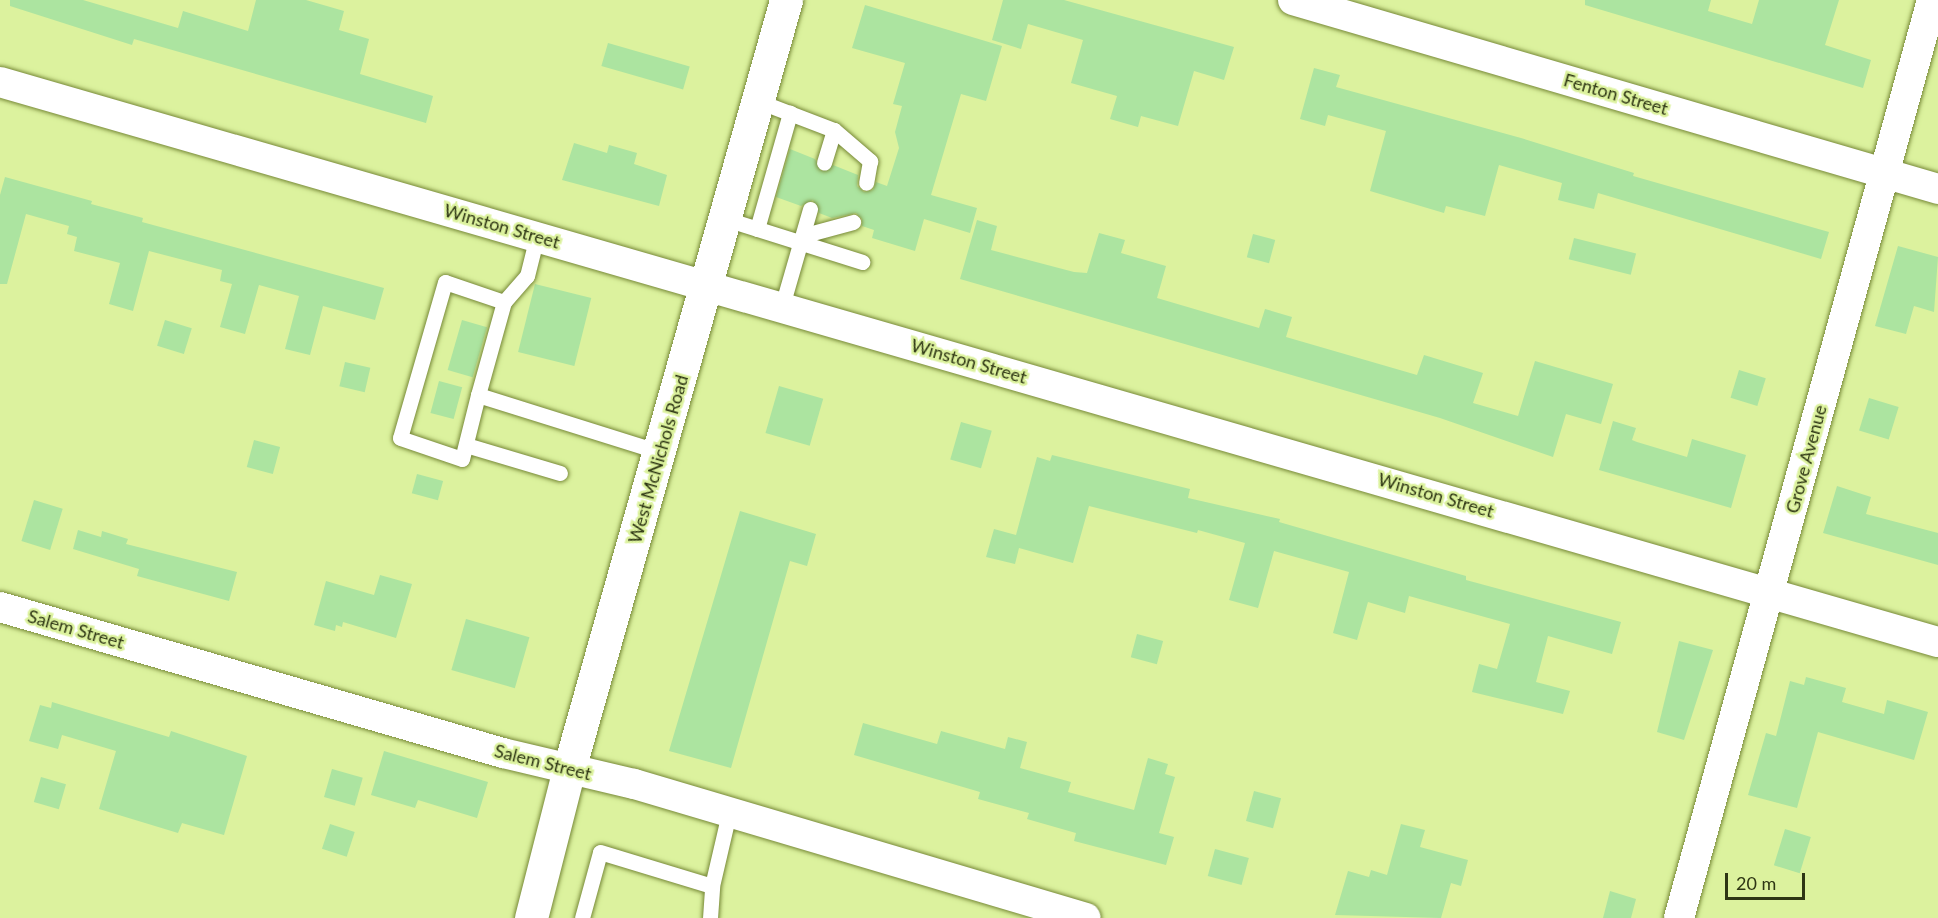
<!DOCTYPE html>
<style>
body{margin:0}
#map{position:relative;width:1938px;height:918px;overflow:hidden;background:#dcf29e;font-family:Lato,sans-serif}
div>[style]{position:absolute}
[style*='--x']{left:calc(var(--x)*1px);top:calc(var(--y)*1px);width:calc(var(--w)*1px);rotate:calc(var(--a)*1deg)}
.building>*{inset:0;background:#ace4a0;transform-origin:0 0}
.roads{filter:drop-shadow(0 0 2px #778938) drop-shadow(0 0 2px #778938)}
.lane>*{height:15px;margin:-7.5px;padding:0 7.5px;transform-origin:7.5px;border-radius:7.5px;background:#fff}
.street>*{height:30px;margin:-15px;padding:0 15px;transform-origin:15px;border-radius:15px;background:#fff}
.secondary>*{height:33px;margin:-16.5px;padding:0 16.5px;transform-origin:16.5px;border-radius:16.5px;background:#fff}
span{translate:-50% -50%;white-space:nowrap;text-align:center;line-height:1.15;-webkit-text-stroke:5px #dcf29e;paint-order:stroke}
.street-label{font-size:18px;color:#2e3614}
.scale{position:absolute;left:1725px;top:873px;width:80px;height:27px;box-sizing:border-box;border:3px solid #2e3614;border-top:0;padding-left:8px;font-size:18px;line-height:21px;white-space:nowrap;color:#2e3614;-webkit-text-stroke:4px #dcf29e;paint-order:stroke}
</style>
<div id="map">
<div class="building">
<i style="clip-path:polygon(10px 0,83px 0,178px 28px,183px 11px,248px 31px,256px 0,306px 0,344px 11px,339px 30px,369px 39px,360px 74px,433px 96px,426px 123px,134px 39px,132px 45px,10px 6px)"></i>
<i style="clip-path:polygon(1003px 0,1064px 0,1234px 47px,1224px 80px,1194px 71px,1178px 126px,1141px 116px,1138px 127px,1110px 119px,1117px 96px,1071px 83px,1083px 40px,1028px 24px,1021px 49px,992px 40px)"></i>
<i style="clip-path:polygon(1585px 0,1711px 0,1708px 11px,1752px 24px,1759px 0,1839px 0,1825px 45px,1871px 60px,1863px 88px,1585px 5px)"></i>
<i style="clip-path:polygon(865px 5px,1002px 46px,986px 101px,961px 94px,931px 195px,977px 208px,970px 233px,924px 219px,915px 251px,872px 238px,874px 230px,862px 226px,862px 219px,856px 213px,832px 218px,819px 213px,813px 200px,801px 206px,776px 197px,790px 149px,815px 159px,821px 171px,833px 165px,858px 175px,857px 186px,864px 192px,873px 190px,876px 182px,887px 186px,899px 148px,895px 132px,902px 106px,893px 104px,905px 63px,852px 48px)"></i>
<i style="left:608px;top:43px;width:85px;height:24px;rotate:16deg"></i>
<i style="clip-path:polygon(1314px 68px,1340px 75px,1336px 87px,1521px 138px,1634px 173px,1633px 176px,1829px 232px,1821px 259px,1598px 193px,1594px 209px,1558px 200px,1562px 183px,1499px 165px,1485px 216px,1446px 206px,1444px 213px,1370px 191px,1386px 131px,1328px 115px,1325px 126px,1300px 119px)"></i>
<i style="clip-path:polygon(574px 143px,607px 153px,609px 145px,637px 153px,634px 164px,667px 175px,659px 206px,562px 180px)"></i>
<i style="clip-path:polygon(5px 177px,92px 201px,91px 204px,143px 218px,142px 222px,384px 288px,375px 320px,323px 306px,310px 355px,285px 349px,299px 296px,259px 285px,245px 334px,220px 327px,232px 284px,220px 281px,222px 270px,149px 251px,133px 311px,109px 304px,120px 263px,74px 251px,77px 237px,67px 234px,69px 226px,26px 214px,7px 284px,0 284px,0 195px)"></i>
<i style="clip-path:polygon(977px 220px,997px 226px,991px 250px,1074px 272px,1087px 273px,1099px 233px,1125px 240px,1121px 253px,1166px 266px,1157px 298px,1259px 328px,1265px 309px,1292px 317px,1286px 337px,1417px 375px,1424px 355px,1483px 373px,1473px 403px,1518px 416px,1535px 361px,1613px 384px,1601px 424px,1566px 414px,1553px 457px,1440px 418px,960px 279px)"></i>
<i style="left:1253px;top:234px;width:23px;height:24px;rotate:15deg"></i>
<i style="left:1574px;top:238px;width:64px;height:22px;rotate:14deg"></i>
<i style="clip-path:polygon(1898px 246px,1938px 257px,1934px 312px,1914px 306px,1906px 334px,1875px 326px)"></i>
<i style="left:535px;top:284px;width:58px;height:70px;rotate:14deg"></i>
<i style="left:165px;top:320px;width:28px;height:27px;rotate:17deg"></i>
<i style="left:462px;top:320px;width:26px;height:52px;rotate:16deg"></i>
<i style="left:345px;top:362px;width:26px;height:25px;rotate:13deg"></i>
<i style="left:1739px;top:370px;width:28px;height:29px;rotate:17deg"></i>
<i style="left:439px;top:381px;width:24px;height:33px;rotate:15deg"></i>
<i style="left:779px;top:386px;width:46px;height:49px;rotate:16deg"></i>
<i style="left:1869px;top:398px;width:31px;height:34px;rotate:17deg"></i>
<i style="clip-path:polygon(1613px 421px,1636px 428px,1632px 440px,1637px 442px,1687px 457px,1692px 439px,1746px 455px,1731px 508px,1599px 470px)"></i>
<i style="left:961px;top:422px;width:32px;height:39px;rotate:16deg"></i>
<i style="left:254px;top:440px;width:27px;height:28px;rotate:15deg"></i>
<i style="clip-path:polygon(1052px 455px,1190px 489px,1188px 498px,1280px 519px,1279px 522px,1466px 576px,1466px 580px,1621px 622px,1612px 654px,1548px 636px,1536px 682px,1570px 691px,1563px 714px,1472px 692px,1479px 664px,1497px 669px,1510px 624px,1409px 596px,1405px 613px,1368px 602px,1357px 640px,1333px 633px,1349px 572px,1274px 551px,1258px 608px,1229px 600px,1245px 543px,1198px 530px,1197px 533px,1089px 506px,1073px 563px,1019px 548px,1015px 564px,986px 557px,994px 529px,1016px 535px,1037px 457px,1050px 461px)"></i>
<i style="left:417px;top:474px;width:27px;height:20px;rotate:15deg"></i>
<i style="clip-path:polygon(1837px 486px,1871px 497px,1866px 514px,1938px 533px,1938px 565px,1823px 533px)"></i>
<i style="left:34px;top:500px;width:30px;height:43px;rotate:17deg"></i>
<i style="clip-path:polygon(740px 511px,816px 534px,807px 566px,790px 561px,731px 768px,669px 751px)"></i>
<i style="clip-path:polygon(78px 530px,101px 537px,102px 531px,128px 539px,126px 544px,237px 572px,229px 601px,137px 576px,139px 569px,73px 549px)"></i>
<i style="clip-path:polygon(380px 575px,412px 584px,396px 638px,343px 622px,342px 627px,336px 625px,335px 631px,314px 625px,326px 581px,374px 595px)"></i>
<i style="left:466px;top:619px;width:66px;height:53px;rotate:16deg"></i>
<i style="left:1137px;top:634px;width:27px;height:24px;rotate:15deg"></i>
<i style="clip-path:polygon(1679px 641px,1713px 650px,1684px 740px,1657px 732px)"></i>
<i style="clip-path:polygon(1806px 677px,1846px 688px,1842px 702px,1884px 714px,1887px 700px,1928px 712px,1914px 760px,1818px 732px,1797px 808px,1748px 795px,1766px 733px,1776px 736px,1790px 681px,1804px 685px)"></i>
<i style="clip-path:polygon(52px 702px,169px 737px,171px 731px,247px 756px,224px 835px,182px 823px,178px 833px,99px 809px,116px 751px,62px 735px,58px 749px,29px 741px,40px 705px,51px 708px)"></i>
<i style="clip-path:polygon(863px 723px,937px 744px,941px 731px,1005px 749px,1008px 737px,1027px 742px,1020px 768px,1071px 782px,1068px 792px,1134px 810px,1148px 758px,1168px 764px,1165px 774px,1175px 777px,1159px 833px,1174px 837px,1166px 865px,1074px 841px,1076px 833px,1027px 819px,1029px 813px,978px 799px,980px 792px,854px 755px)"></i>
<i style="clip-path:polygon(384px 751px,488px 782px,477px 818px,418px 800px,415px 808px,371px 795px)"></i>
<i style="left:332px;top:769px;width:32px;height:29px;rotate:16deg"></i>
<i style="left:41px;top:777px;width:26px;height:26px;rotate:16deg"></i>
<i style="left:1254px;top:791px;width:28px;height:31px;rotate:15deg"></i>
<i style="left:330px;top:824px;width:26px;height:26px;rotate:18deg"></i>
<i style="clip-path:polygon(1401px 824px,1425px 830px,1420px 847px,1468px 860px,1461px 886px,1451px 883px,1441px 918px,1335px 915px,1348px 871px,1369px 877px,1371px 870px,1387px 875px)"></i>
<i style="left:1785px;top:829px;width:27px;height:38px;rotate:17deg"></i>
<i style="left:1215px;top:849px;width:35px;height:28px;rotate:15deg"></i>
<i style="clip-path:polygon(1610px 891px,1636px 899px,1631px 918px,1603px 918px)"></i>
</div>
<div class="roads">
<div class="lane">
<i style="--x:758;--y:101;--w:81;--a:20.9"></i>
<i style="--x:834;--y:130;--w:34;--a:107"></i>
<i style="--x:834;--y:130;--w:48;--a:40.7"></i>
<i style="--x:870;--y:161;--w:22;--a:100"></i>
<i style="--x:726;--y:219;--w:143;--a:17.5"></i>
<i style="--x:757;--y:229;--w:121;--a:-74.1"></i>
<i style="--x:805;--y:235;--w:50;--a:-15.2"></i>
<i style="--x:504;--y:302;--w:35;--a:-49"></i>
<i style="--x:527;--y:276;--w:41;--a:-76"></i>
<i style="--x:782;--y:306;--w:101;--a:-73.9"></i>
<i style="--x:478;--y:395;--w:97;--a:-74.4"></i>
<i style="--x:504;--y:302;--w:62;--a:-161.3"></i>
<i style="--x:445;--y:282;--w:162;--a:106.1"></i>
<i style="--x:400;--y:438;--w:65;--a:18.7"></i>
<i style="--x:462;--y:459;--w:66;--a:-76"></i>
<i style="--x:478;--y:395;--w:191;--a:17.4"></i>
<i style="--x:466;--y:445;--w:98;--a:16.6"></i>
<i style="--x:582;--y:918;--w:68;--a:-74.7"></i>
<i style="--x:600;--y:852;--w:117;--a:16.9"></i>
<i style="--x:712;--y:886;--w:75;--a:-76.9"></i>
<i style="--x:710;--y:918;--w:32;--a:-86"></i>
</div>
<div class="street">
<i style="--x:1293;--y:0;--w:672;--a:16.33"></i>
<i style="--x:0;--y:82;--w:2017;--a:16.12"></i>
<i style="--x:0;--y:607;--w:524;--a:16.19"></i>
<i style="--x:503;--y:753;--w:135;--a:13.3"></i>
<i style="--x:634;--y:784;--w:471;--a:16.5"></i>
<i style="--x:1679;--y:918;--w:952;--a:-74.59"></i>
</div>
<div class="secondary">
<i style="--x:531;--y:918;--w:154;--a:-75.7"></i>
<i style="--x:569;--y:769;--w:799;--a:-74.24"></i>
</div>
</div>
<div class="street-label">
<span style="left:1616px;top:94px;rotate:16deg">Fenton Street</span>
<span style="left:502px;top:226px;rotate:16deg">Winston Street</span>
<span style="left:969px;top:361px;rotate:16deg">Winston Street</span>
<span style="left:658px;top:459px;rotate:-74deg">West McNichols Road</span>
<span style="left:1806px;top:459px;rotate:-75deg">Grove Avenue</span>
<span style="left:1436px;top:495px;rotate:16deg">Winston Street</span>
<span style="left:76px;top:629px;rotate:16deg">Salem Street</span>
<span style="left:543px;top:762px;rotate:14deg">Salem Street</span>
</div>
<div class="scale">20 m</div>
</div>
